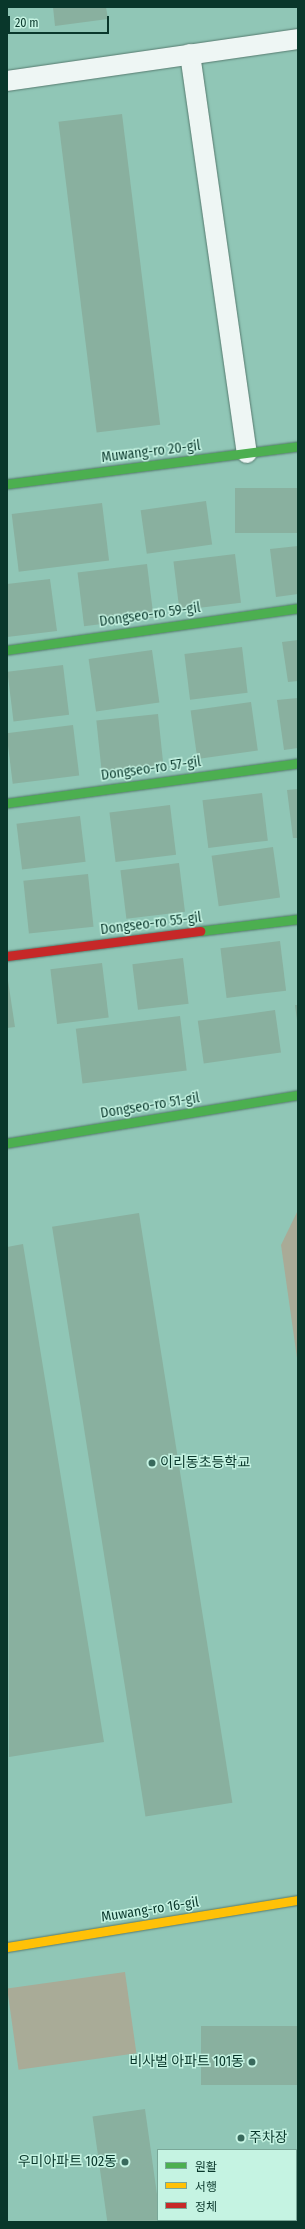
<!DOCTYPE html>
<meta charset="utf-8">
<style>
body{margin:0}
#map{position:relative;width:305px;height:2229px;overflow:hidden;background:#90c6b6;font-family:"Fira Sans Condensed","Noto Sans KR",sans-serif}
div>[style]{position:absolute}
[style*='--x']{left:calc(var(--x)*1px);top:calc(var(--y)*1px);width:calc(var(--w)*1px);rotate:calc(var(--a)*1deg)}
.green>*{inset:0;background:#a9ab97;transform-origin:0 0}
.building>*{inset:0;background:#89b09f;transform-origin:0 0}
.roads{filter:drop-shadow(0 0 1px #567a6f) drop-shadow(0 0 1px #567a6f)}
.lane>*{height:20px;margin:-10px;padding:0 10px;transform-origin:10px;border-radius:10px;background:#eef6f4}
.fast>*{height:9px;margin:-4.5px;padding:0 4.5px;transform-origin:4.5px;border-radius:4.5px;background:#4caf50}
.slow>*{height:9px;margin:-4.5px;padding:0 4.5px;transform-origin:4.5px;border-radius:4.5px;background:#ffc107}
.jam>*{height:9px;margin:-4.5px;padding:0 4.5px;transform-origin:4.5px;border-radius:4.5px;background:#c62828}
.dots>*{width:11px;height:11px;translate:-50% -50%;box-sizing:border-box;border:2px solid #c5f3e2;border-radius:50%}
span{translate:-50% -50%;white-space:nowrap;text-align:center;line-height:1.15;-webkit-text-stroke:3px #c5f3e2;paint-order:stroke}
.street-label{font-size:14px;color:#09372b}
.poi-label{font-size:14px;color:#09372b}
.left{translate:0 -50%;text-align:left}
.right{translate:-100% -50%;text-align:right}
.frame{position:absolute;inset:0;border:8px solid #09372b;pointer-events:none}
.legend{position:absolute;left:157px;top:2149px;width:140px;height:72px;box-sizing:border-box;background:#c5f3e2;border:1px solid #7aa899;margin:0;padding:5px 7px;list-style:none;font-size:12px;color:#09372b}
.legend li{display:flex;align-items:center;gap:8px;height:20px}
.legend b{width:20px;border:1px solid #7aa899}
.scale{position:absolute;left:8px;top:16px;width:101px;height:18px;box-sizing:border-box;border:2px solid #09372b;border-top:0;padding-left:5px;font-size:12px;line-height:14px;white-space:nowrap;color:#09372b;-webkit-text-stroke:3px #c5f3e2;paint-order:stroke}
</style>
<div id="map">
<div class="green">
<i style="clip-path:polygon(298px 1210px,298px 1365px,281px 1245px)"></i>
<i style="left:125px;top:1972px;width:82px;height:119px;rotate:82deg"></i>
</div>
<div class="building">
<i style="clip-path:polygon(53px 7px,106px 7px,108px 19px,55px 26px)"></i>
<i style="left:122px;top:114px;width:313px;height:64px;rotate:83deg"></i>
<i style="left:298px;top:488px;width:45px;height:63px;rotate:90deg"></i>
<i style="left:206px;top:501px;width:44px;height:66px;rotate:82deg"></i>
<i style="left:102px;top:503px;width:58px;height:91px;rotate:83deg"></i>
<i style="clip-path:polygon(298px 546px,298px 594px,276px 597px,270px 549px)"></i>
<i style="left:235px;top:554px;width:49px;height:62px;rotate:83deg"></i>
<i style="left:147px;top:564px;width:54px;height:70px;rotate:83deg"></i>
<i style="clip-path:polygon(50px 579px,57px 631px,7px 637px,7px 584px)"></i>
<i style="clip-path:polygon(298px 640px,298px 681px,288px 682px,282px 642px)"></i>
<i style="left:242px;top:647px;width:46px;height:58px;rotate:83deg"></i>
<i style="left:152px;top:650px;width:53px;height:64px;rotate:82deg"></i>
<i style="left:63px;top:665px;width:50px;height:56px;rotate:83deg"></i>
<i style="clip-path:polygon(298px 698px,298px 748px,284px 750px,277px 700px)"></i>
<i style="left:251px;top:702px;width:49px;height:61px;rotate:82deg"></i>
<i style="left:158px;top:714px;width:53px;height:62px;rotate:84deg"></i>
<i style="left:73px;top:725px;width:51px;height:67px;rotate:83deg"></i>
<i style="clip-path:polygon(298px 789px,298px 838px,293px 838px,287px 790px)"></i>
<i style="left:262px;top:793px;width:48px;height:60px;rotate:83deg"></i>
<i style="left:170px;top:805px;width:50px;height:61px;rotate:83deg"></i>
<i style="left:80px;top:816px;width:46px;height:64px;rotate:83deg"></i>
<i style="left:273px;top:847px;width:51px;height:62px;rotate:82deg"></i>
<i style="left:179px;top:863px;width:49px;height:59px;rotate:83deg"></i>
<i style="left:88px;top:874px;width:53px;height:65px;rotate:84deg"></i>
<i style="left:280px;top:941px;width:50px;height:60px;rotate:83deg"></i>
<i style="left:183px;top:958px;width:46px;height:51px;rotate:83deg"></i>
<i style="left:102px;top:963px;width:55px;height:52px;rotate:83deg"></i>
<i style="clip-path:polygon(7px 974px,15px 1027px,7px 1028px)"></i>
<i style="clip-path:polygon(295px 1005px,298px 1005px,298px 1020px,297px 1020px)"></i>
<i style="left:275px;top:1010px;width:43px;height:78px;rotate:82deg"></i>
<i style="left:180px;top:1016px;width:55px;height:105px;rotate:83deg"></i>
<i style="left:139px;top:1213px;width:597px;height:88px;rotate:81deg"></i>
<i style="clip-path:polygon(23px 1244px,104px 1742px,9px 1757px,7px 1247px)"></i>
<i style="left:298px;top:2026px;width:59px;height:97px;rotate:90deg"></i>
<i style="left:145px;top:2109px;width:114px;height:53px;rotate:82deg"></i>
</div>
<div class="roads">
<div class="lane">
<i style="--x:190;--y:54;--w:403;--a:81.9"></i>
<i style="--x:7;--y:81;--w:294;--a:-8.2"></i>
</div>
<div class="fast">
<i style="--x:7;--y:484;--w:293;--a:-7.4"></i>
<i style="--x:7;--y:650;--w:294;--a:-8.2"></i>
<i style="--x:7;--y:803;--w:294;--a:-7.8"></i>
<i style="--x:200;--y:931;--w:99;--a:-7"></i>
<i style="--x:7;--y:1143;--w:295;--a:-9.4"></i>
</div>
<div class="slow">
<i style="--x:7;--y:1947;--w:295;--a:-9.2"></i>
</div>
<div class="jam">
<i style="--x:7;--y:956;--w:195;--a:-7.4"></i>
</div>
</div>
<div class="dots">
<i style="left:152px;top:1463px;background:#38695c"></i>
<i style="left:252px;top:2062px;background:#38695c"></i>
<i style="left:241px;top:2138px;background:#38695c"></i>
<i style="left:125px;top:2162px;background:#38695c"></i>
</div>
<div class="street-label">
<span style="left:151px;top:452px;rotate:-7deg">Muwang-ro 20-gil</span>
<span style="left:150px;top:615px;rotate:-8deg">Dongseo-ro 59-gil</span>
<span style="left:151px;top:769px;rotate:-8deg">Dongseo-ro 57-gil</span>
<span style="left:151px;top:924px;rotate:-7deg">Dongseo-ro 55-gil</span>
<span style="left:150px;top:1106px;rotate:-9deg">Dongseo-ro 51-gil</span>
<span style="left:150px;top:1910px;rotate:-9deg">Muwang-ro 16-gil</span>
</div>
<div class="poi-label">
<span class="left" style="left:160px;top:1463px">이리동초등학교</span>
<span class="right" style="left:244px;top:2062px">비사벌 아파트 101동</span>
<span class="left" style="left:249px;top:2138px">주차장</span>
<span class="right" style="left:117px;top:2162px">우미아파트 102동</span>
</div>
<div class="frame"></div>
<ul class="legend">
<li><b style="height:5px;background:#4caf50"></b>원활</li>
<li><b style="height:5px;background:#ffc107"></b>서행</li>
<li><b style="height:5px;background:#c62828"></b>정체</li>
</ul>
<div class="scale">20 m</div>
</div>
